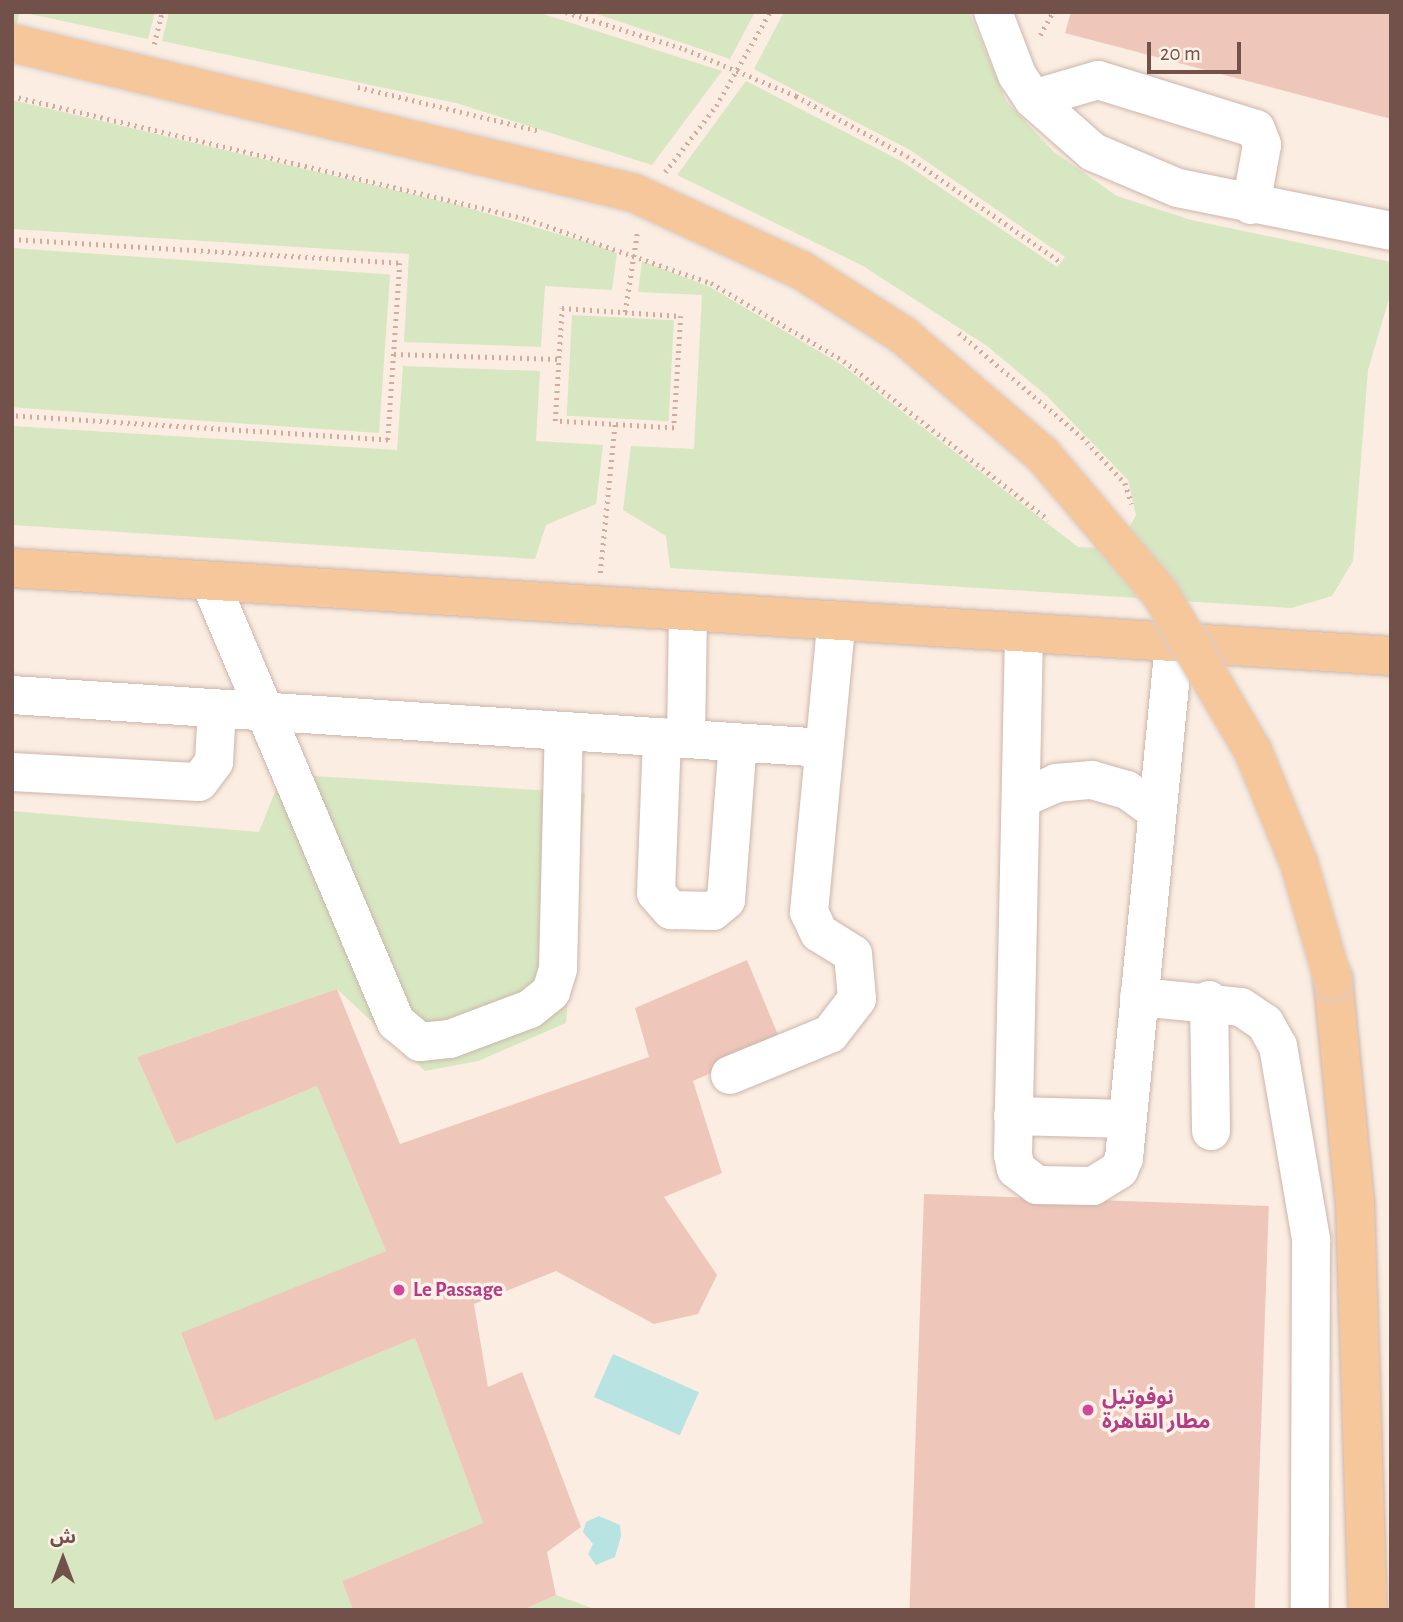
<!DOCTYPE html>
<meta charset="utf-8">
<style>
body{margin:0}
#map{position:relative;width:1403px;height:1622px;overflow:hidden;background:#fbede1;font-family:"Alegreya Sans","Noto Sans Arabic",sans-serif}
div>[style]{position:absolute}
[style*='--x']{left:calc(var(--x)*1px);top:calc(var(--y)*1px);width:calc(var(--w)*1px);rotate:calc(var(--a)*1deg)}
.green>*{inset:0;background:#d7e7c1;transform-origin:0 0}
.water>*{inset:0;background:#b7e3e2;transform-origin:0 0}
.building>*{inset:0;background:#efc7ba;transform-origin:0 0}
.path>*{height:4.5px;margin-top:-2.25px;transform-origin:0;background:repeating-linear-gradient(90deg,#d3aa9e 0 2px,transparent 0 7px)}
.roads{filter:drop-shadow(0 0 2px #cdb5ac) drop-shadow(0 0 2px #cdb5ac)}
.minor>*{height:38px;margin:-19px;padding:0 19px;transform-origin:19px;border-radius:19px;background:#fff}
.major>*{height:38px;margin:-19px;padding:0 19px;transform-origin:19px;border-radius:19px;background:#f7c79c}
.bridges{filter:drop-shadow(0 0 2px #d7cecc) drop-shadow(0 0 2px #d7cecc)}
.major-bridge>*{height:38px;margin:-19px;padding:0 19px;transform-origin:19px;border-radius:19px;background:#f7c79c}
.dots>*{width:19px;height:19px;translate:-50% -50%;box-sizing:border-box;border:4px solid #fef1e7;border-radius:50%}
span{translate:-50% -50%;white-space:nowrap;text-align:center;line-height:1.15;-webkit-text-stroke:7px #fef1e7;paint-order:stroke}
.hotel-label{font-size:21px;color:#b23c85;font-weight:700}
.left{translate:0 -50%;text-align:left}
.frame{position:absolute;inset:0;border:14px solid #715149;pointer-events:none}
.north{position:absolute;left:28px;top:1524px;width:70px;height:70px;-webkit-text-stroke:5px #fef1e7;paint-order:stroke;rotate:0deg;font-size:19px;font-weight:700;line-height:28px;text-align:center;color:#715149}
.north::after{content:'';display:block;margin:auto;width:24px;height:32px;background:#715149;clip-path:polygon(50% 0,100% 100%,50% 72%,0 100%)}
.scale{position:absolute;left:1147px;top:42px;width:94px;height:32px;box-sizing:border-box;border:4px solid #715149;border-top:0;padding-left:9px;font-size:21px;line-height:24px;white-space:nowrap;color:#715149;-webkit-text-stroke:5px #fef1e7;paint-order:stroke}
</style>
<div id="map">
<div class="green">
<i style="clip-path:polygon(12px 12px,155px 12px,148px 39px,20px 12px,12px 40px)"></i>
<i style="clip-path:polygon(169px 12px,537px 12px,722px 71px,652px 165px,456px 103px,162px 41px)"></i>
<i style="clip-path:polygon(591px 12px,755px 12px,730px 59px)"></i>
<i style="clip-path:polygon(784px 12px,969px 12px,1006px 101px,1054px 152px,1117px 196px,1191px 220px,1391px 262px,1391px 292px,1368px 370px,1353px 561px,1332px 596px,1291px 608px,670px 568px,666px 536px,623px 510px,631px 446px,694px 449px,702px 295px,638px 292px,642px 261px,710px 287px,842px 365px,1078px 547px,1102px 548px,1124px 537px,1136px 515px,1128px 480px,1047px 396px,987px 346px,863px 266px,677px 175px,746px 81px,903px 162px,1057px 267px,1065px 257px,910px 150px,754px 69px)"></i>
<i style="clip-path:polygon(12px 100px,458px 205px,593px 244px,617px 253px,612px 290px,545px 286px,541px 347px,404px 342px,409px 254px,12px 229px)"></i>
<i style="left:12px;top:248px;width:379px;height:159px;rotate:4deg"></i>
<i style="left:572px;top:315px;width:102px;height:101px;rotate:3deg"></i>
<i style="clip-path:polygon(403px 366px,540px 371px,536px 441px,603px 445px,596px 504px,546px 525px,535px 559px,12px 525px,12px 426px,397px 450px)"></i>
<i style="clip-path:polygon(282px 774px,585px 793px,566px 1023px,478px 1061px,425px 1071px,337px 989px,137px 1057px,176px 1144px,317px 1086px,386px 1251px,181px 1334px,215px 1421px,415px 1338px,483px 1523px,342px 1581px,353px 1610px,12px 1610px,12px 811px,259px 832px)"></i>
<i style="clip-path:polygon(556px 1595px,597px 1610px,523px 1610px)"></i>
</div>
<div class="water">
<i style="left:613px;top:1354px;width:94px;height:47px;rotate:24deg"></i>
<i style="clip-path:polygon(599px 1516px,620px 1525px,621px 1536px,615px 1557px,596px 1565px,588px 1554px,593px 1544px,583px 1532px,586px 1522px)"></i>
</div>
<div class="building">
<i style="clip-path:polygon(1071px 12px,1391px 12px,1391px 119px,1065px 33px)"></i>
<i style="clip-path:polygon(747px 960px,781px 1042px,693px 1081px,722px 1173px,664px 1197px,717px 1275px,698px 1314px,654px 1324px,556px 1271px,474px 1304px,488px 1387px,522px 1372px,581px 1527px,547px 1552px,556px 1595px,523px 1610px,353px 1610px,342px 1581px,483px 1523px,415px 1338px,215px 1421px,181px 1333px,386px 1251px,317px 1086px,176px 1144px,137px 1057px,337px 989px,400px 1144px,649px 1057px,635px 1008px)"></i>
<i style="left:924px;top:1194px;width:345px;height:417px;rotate:2deg"></i>
</div>
<div class="path">
<i style="--x:566;--y:12;--w:125;--a:17.3"></i>
<i style="--x:685;--y:49;--w:121;--a:22.9"></i>
<i style="--x:796;--y:96;--w:126;--a:28.4"></i>
<i style="--x:907;--y:156;--w:185;--a:34.6"></i>
<i style="--x:1040;--y:35;--w:26;--a:-61"></i>
<i style="--x:154;--y:44;--w:33;--a:-76"></i>
<i style="--x:358;--y:87;--w:187;--a:13.6"></i>
<i style="--x:12;--y:96;--w:529;--a:13.43"></i>
<i style="--x:527;--y:219;--w:195;--a:19.2"></i>
<i style="--x:711;--y:283;--w:154;--a:30.4"></i>
<i style="--x:844;--y:361;--w:259;--a:37.8"></i>
<i style="--x:665;--y:172;--w:83;--a:-52.3"></i>
<i style="--x:716;--y:106;--w:108;--a:-60.1"></i>
<i style="--x:12;--y:239;--w:389;--a:3.5"></i>
<i style="--x:400;--y:263;--w:177;--a:93.9"></i>
<i style="--x:388;--y:440;--w:377;--a:-176.3"></i>
<i style="--x:562;--y:308;--w:119;--a:3.8"></i>
<i style="--x:681;--y:316;--w:112;--a:93.6"></i>
<i style="--x:674;--y:428;--w:119;--a:-176.6"></i>
<i style="--x:555;--y:421;--w:113;--a:-86.5"></i>
<i style="--x:625;--y:312;--w:79;--a:-81.3"></i>
<i style="--x:959;--y:333;--w:161;--a:40.2"></i>
<i style="--x:1082;--y:437;--w:63;--a:46.9"></i>
<i style="--x:1125;--y:483;--w:22;--a:72"></i>
<i style="--x:394;--y:354;--w:165;--a:1.7"></i>
<i style="--x:600;--y:573;--w:150;--a:-84.3"></i>
</div>
<div class="roads">
<div class="minor">
<i style="--x:993;--y:12;--w:67;--a:69.1"></i>
<i style="--x:1017;--y:75;--w:29;--a:56"></i>
<i style="--x:1033;--y:99;--w:80;--a:41.5"></i>
<i style="--x:1093;--y:152;--w:92;--a:23"></i>
<i style="--x:1178;--y:188;--w:217;--a:11.4"></i>
<i style="--x:1033;--y:99;--w:68;--a:-16.3"></i>
<i style="--x:1098;--y:80;--w:165;--a:17.2"></i>
<i style="--x:1256;--y:129;--w:17;--a:69"></i>
<i style="--x:1262;--y:145;--w:61;--a:100.4"></i>
<i style="--x:210;--y:582;--w:478;--a:67.1"></i>
<i style="--x:396;--y:1022;--w:31;--a:40"></i>
<i style="--x:420;--y:1042;--w:30;--a:-6"></i>
<i style="--x:450;--y:1039;--w:85;--a:-20.6"></i>
<i style="--x:530;--y:1009;--w:27;--a:-39"></i>
<i style="--x:551;--y:992;--w:24;--a:-73"></i>
<i style="--x:558;--y:969;--w:238;--a:-88.6"></i>
<i style="--x:1024;--y:634;--w:521;--a:91.21"></i>
<i style="--x:1013;--y:1155;--w:14;--a:78"></i>
<i style="--x:1016;--y:1169;--w:26;--a:37"></i>
<i style="--x:1037;--y:1185;--w:56;--a:1"></i>
<i style="--x:1093;--y:1186;--w:31;--a:-32"></i>
<i style="--x:1119;--y:1170;--w:13;--a:-67"></i>
<i style="--x:1124;--y:1158;--w:517;--a:-84.45"></i>
<i style="--x:12;--y:695;--w:814;--a:3.73"></i>
<i style="--x:662;--y:737;--w:156;--a:92.2"></i>
<i style="--x:656;--y:893;--w:23;--a:49"></i>
<i style="--x:671;--y:910;--w:42;--a:1.4"></i>
<i style="--x:713;--y:911;--w:17;--a:-40"></i>
<i style="--x:726;--y:900;--w:158;--a:-85.7"></i>
<i style="--x:686;--y:739;--w:124;--a:-89.1"></i>
<i style="--x:12;--y:772;--w:187;--a:3.1"></i>
<i style="--x:199;--y:782;--w:25;--a:-53"></i>
<i style="--x:214;--y:762;--w:53;--a:-86.8"></i>
<i style="--x:1023;--y:798;--w:36;--a:-24"></i>
<i style="--x:1056;--y:783;--w:36;--a:-5"></i>
<i style="--x:1092;--y:780;--w:36;--a:16"></i>
<i style="--x:1127;--y:790;--w:37;--a:36"></i>
<i style="--x:1139;--y:997;--w:102;--a:5.6"></i>
<i style="--x:1241;--y:1007;--w:29;--a:34"></i>
<i style="--x:1265;--y:1023;--w:26;--a:61"></i>
<i style="--x:1278;--y:1046;--w:197;--a:80.3"></i>
<i style="--x:1311;--y:1240;--w:370;--a:90.2"></i>
<i style="--x:1209;--y:1000;--w:131;--a:89.1"></i>
<i style="--x:730;--y:1075;--w:108;--a:-22.3"></i>
<i style="--x:830;--y:1034;--w:44;--a:-52.4"></i>
<i style="--x:857;--y:999;--w:45;--a:-95.1"></i>
<i style="--x:853;--y:954;--w:40;--a:-148"></i>
<i style="--x:819;--y:933;--w:23;--a:-115"></i>
<i style="--x:809;--y:912;--w:289;--a:-84.6"></i>
<i style="--x:1013;--y:1116;--w:114;--a:1.5"></i>
</div>
<div class="major">
<i style="--x:12;--y:568;--w:1382;--a:3.65"></i>
<i style="--x:1333;--y:980;--w:224;--a:84.4"></i>
<i style="--x:1355;--y:1203;--w:407;--a:88.2"></i>
</div>
</div>
<div class="bridges">
<div class="major-bridge">
<i style="--x:12;--y:43;--w:640;--a:13.56"></i>
<i style="--x:634;--y:193;--w:184;--a:24.8"></i>
<i style="--x:801;--y:270;--w:121;--a:32.5"></i>
<i style="--x:903;--y:335;--w:183;--a:40.6"></i>
<i style="--x:1042;--y:454;--w:182;--a:49.7"></i>
<i style="--x:1160;--y:593;--w:183;--a:59.5"></i>
<i style="--x:1253;--y:751;--w:121;--a:67.7"></i>
<i style="--x:1299;--y:863;--w:122;--a:73.8"></i>
</div>
</div>
<div class="dots">
<i style="left:399px;top:1290px;background:#d1479c"></i>
<i style="left:1088px;top:1410px;background:#d1479c"></i>
</div>
<div class="hotel-label">
<span class="left" style="left:413px;top:1290px">Le Passage</span>
<span class="left" style="left:1102px;top:1410px">نوفوتيل<br>مطار القاهرة</span>
</div>
<div class="frame"></div>
<div class="north">ش</div>
<div class="scale">20 m</div>
</div>
